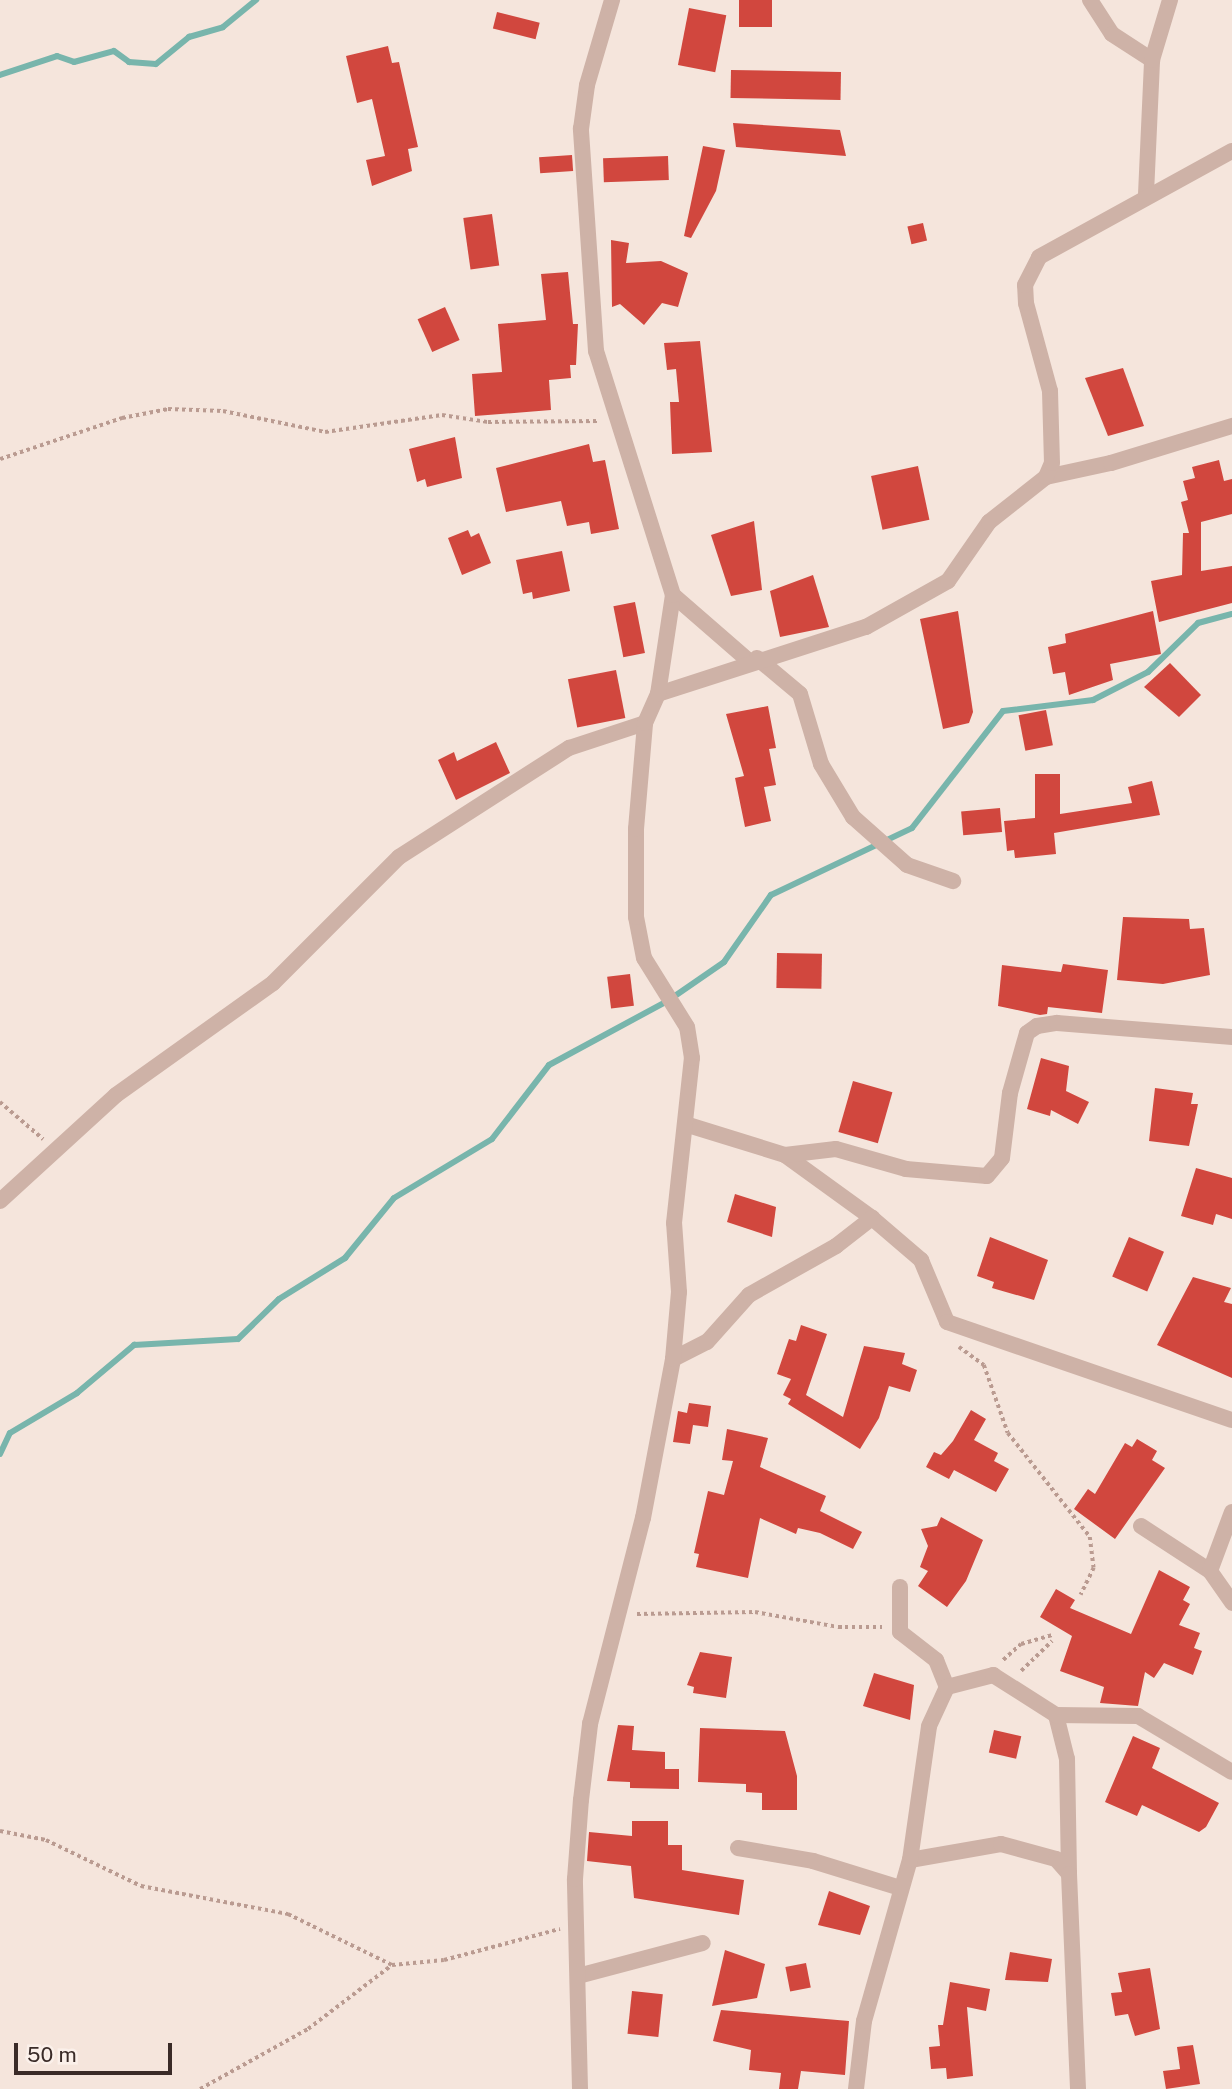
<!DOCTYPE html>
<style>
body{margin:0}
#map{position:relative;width:1232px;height:2089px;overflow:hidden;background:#f5e5dc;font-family:"Public Sans",sans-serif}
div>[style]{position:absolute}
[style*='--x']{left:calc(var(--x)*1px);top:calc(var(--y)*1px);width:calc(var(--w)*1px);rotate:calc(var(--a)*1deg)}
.stream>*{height:6px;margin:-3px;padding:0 3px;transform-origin:3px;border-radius:3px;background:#78b5ac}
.building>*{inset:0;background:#d1473e;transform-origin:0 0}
.path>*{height:3.5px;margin-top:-1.75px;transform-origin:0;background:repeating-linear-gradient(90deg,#ba9b91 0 3.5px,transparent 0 7px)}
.street>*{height:16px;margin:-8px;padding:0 8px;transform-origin:8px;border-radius:8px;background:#ceb2a7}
span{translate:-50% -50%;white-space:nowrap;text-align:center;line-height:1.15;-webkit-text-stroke:5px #fbf0ea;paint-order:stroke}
.scale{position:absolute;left:14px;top:2043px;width:158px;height:32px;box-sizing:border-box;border:4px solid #3a2b28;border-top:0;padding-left:9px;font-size:21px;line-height:24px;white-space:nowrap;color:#3a2b28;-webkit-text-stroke:5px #fbf0ea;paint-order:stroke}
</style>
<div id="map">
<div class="stream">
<i style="--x:0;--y:75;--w:60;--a:-18.4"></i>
<i style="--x:57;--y:56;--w:18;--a:19"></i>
<i style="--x:74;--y:62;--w:41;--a:-15.4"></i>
<i style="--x:114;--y:51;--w:19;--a:36"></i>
<i style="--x:129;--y:62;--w:27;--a:4"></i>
<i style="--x:156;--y:64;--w:43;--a:-39.3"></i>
<i style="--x:189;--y:37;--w:35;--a:-16"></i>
<i style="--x:223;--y:27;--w:43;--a:-39.3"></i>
<i style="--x:0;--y:1454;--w:23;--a:-65"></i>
<i style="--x:10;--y:1433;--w:78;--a:-30.8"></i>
<i style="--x:77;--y:1393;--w:75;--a:-40.1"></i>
<i style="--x:134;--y:1345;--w:104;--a:-3.3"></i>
<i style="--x:238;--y:1339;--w:57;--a:-44.3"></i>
<i style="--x:279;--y:1299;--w:78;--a:-31.8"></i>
<i style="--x:345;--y:1258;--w:77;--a:-50.8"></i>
<i style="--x:394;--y:1198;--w:114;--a:-31"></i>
<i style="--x:492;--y:1139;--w:93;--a:-52.4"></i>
<i style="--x:549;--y:1065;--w:136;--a:-28.4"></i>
<i style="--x:669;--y:1000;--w:67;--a:-34.6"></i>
<i style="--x:724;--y:962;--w:82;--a:-55"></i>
<i style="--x:771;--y:895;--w:156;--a:-25.4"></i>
<i style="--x:912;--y:828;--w:148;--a:-52.1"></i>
<i style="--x:1003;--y:711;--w:91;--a:-7"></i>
<i style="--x:1093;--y:700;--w:62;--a:-27"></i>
<i style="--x:1148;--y:672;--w:70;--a:-44.4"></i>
<i style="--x:1198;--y:623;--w:35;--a:-15"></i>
</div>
<div class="building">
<i style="left:739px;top:0;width:33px;height:27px"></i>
<i style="left:689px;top:8px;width:38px;height:58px;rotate:11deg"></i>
<i style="left:497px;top:12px;width:44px;height:17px;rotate:14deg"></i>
<i style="clip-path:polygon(388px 46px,392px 63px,399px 62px,418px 147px,408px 149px,412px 171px,372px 186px,366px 160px,385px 156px,372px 99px,357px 103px,346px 56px)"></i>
<i style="left:731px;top:70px;width:110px;height:28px;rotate:1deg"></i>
<i style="clip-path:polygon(733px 123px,840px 130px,846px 156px,736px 147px)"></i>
<i style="clip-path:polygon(703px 146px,725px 150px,716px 191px,691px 238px,684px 236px)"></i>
<i style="left:572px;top:155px;width:16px;height:33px;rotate:86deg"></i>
<i style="left:668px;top:156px;width:24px;height:65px;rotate:88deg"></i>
<i style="left:492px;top:214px;width:52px;height:29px;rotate:82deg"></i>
<i style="left:923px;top:223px;width:18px;height:16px;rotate:77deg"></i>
<i style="clip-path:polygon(611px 240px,629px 243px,626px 263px,661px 261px,688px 273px,678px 307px,662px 303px,644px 325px,620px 304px,612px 307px)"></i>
<i style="clip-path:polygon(568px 272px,573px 324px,578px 324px,576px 365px,570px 365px,571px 378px,549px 380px,551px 410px,475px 416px,472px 374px,502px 372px,498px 324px,546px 320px,541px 274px)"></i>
<i style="left:445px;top:307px;width:36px;height:30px;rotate:66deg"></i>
<i style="clip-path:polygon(700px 341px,712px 452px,672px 454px,670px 402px,679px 402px,676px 369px,667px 370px,664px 343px)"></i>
<i style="clip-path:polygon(1123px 368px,1144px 426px,1108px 436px,1085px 378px)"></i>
<i style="clip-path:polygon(455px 437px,462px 478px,427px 487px,425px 479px,417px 482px,409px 449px)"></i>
<i style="clip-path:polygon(589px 444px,593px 462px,605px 460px,619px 529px,591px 534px,589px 522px,567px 526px,561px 501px,506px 512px,496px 468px)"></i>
<i style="clip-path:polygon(1219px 460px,1224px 481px,1232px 479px,1232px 514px,1201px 522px,1201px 571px,1232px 566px,1232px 603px,1159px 622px,1151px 581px,1182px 575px,1183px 533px,1189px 533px,1181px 502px,1188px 500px,1183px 481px,1195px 478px,1192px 467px)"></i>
<i style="left:918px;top:466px;width:55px;height:48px;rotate:78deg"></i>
<i style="clip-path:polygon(754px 521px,762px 590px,731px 596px,711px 535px)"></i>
<i style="clip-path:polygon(468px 530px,471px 537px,479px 533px,491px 563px,462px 575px,448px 538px)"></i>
<i style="clip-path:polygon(562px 551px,570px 591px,533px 599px,532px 592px,523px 594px,516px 560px)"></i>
<i style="clip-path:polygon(813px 575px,829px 627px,780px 637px,770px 591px)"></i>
<i style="left:635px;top:602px;width:52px;height:22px;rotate:79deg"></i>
<i style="clip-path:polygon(958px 611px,973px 712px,969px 723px,943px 729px,920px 619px)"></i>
<i style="clip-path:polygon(1153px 611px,1161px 654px,1110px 664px,1113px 680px,1069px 695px,1065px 672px,1053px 674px,1048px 647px,1066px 643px,1065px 634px)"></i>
<i style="clip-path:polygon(1170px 663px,1201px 695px,1179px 717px,1144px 687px)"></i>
<i style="left:616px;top:670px;width:49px;height:49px;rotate:79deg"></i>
<i style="clip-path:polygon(768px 706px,776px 748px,769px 749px,776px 785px,764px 787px,771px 821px,745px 827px,735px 778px,744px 776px,726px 714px)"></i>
<i style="left:1046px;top:710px;width:36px;height:28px;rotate:79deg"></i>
<i style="clip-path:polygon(496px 742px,510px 773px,456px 800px,438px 760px,454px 752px,457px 761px)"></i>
<i style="clip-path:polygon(1035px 774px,1060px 774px,1060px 814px,1132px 803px,1128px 787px,1152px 781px,1160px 815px,1054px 833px,1056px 854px,1015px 858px,1014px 850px,1007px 851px,1004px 821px,1035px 818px)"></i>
<i style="left:1000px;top:808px;width:24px;height:39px;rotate:85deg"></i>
<i style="clip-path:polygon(1123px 917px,1189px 919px,1190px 929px,1204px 928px,1210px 975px,1163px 984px,1117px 980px)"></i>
<i style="left:777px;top:953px;width:45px;height:35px;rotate:1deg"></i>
<i style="clip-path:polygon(1063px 964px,1108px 970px,1102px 1013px,1048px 1007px,1047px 1014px,1040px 1015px,998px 1006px,1002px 965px,1061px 972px)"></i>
<i style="left:630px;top:974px;width:32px;height:23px;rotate:83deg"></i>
<i style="clip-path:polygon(1041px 1058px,1069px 1066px,1066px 1091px,1089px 1102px,1078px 1124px,1051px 1110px,1050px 1116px,1027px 1109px)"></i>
<i style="left:853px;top:1081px;width:41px;height:53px;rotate:16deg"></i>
<i style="clip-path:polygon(1155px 1088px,1193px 1093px,1191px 1104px,1198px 1104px,1189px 1146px,1149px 1141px)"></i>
<i style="clip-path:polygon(1196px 1168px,1232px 1178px,1232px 1219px,1216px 1214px,1213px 1225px,1181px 1216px)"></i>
<i style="clip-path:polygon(735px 1194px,776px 1207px,772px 1237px,727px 1222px)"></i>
<i style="clip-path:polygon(990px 1237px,1048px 1260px,1034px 1300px,992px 1288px,994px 1282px,977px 1276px)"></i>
<i style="left:1129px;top:1237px;width:38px;height:43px;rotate:23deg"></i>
<i style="clip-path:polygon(1193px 1277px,1231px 1288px,1224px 1302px,1232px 1304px,1232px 1378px,1157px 1345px)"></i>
<i style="clip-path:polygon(801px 1325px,827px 1334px,806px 1395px,843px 1417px,864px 1346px,905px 1353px,902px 1364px,917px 1370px,910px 1392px,889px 1386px,879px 1418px,860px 1449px,788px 1404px,791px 1399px,783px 1395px,791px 1379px,777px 1374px,789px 1339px,796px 1341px)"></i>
<i style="clip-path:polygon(689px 1403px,711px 1406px,708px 1427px,693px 1425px,690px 1444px,673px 1442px,678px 1411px,687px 1413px)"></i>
<i style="clip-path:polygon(971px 1410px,986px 1419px,974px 1440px,998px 1453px,994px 1461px,1009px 1469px,996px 1492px,954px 1470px,949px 1479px,926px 1467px,934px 1452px,941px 1455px,953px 1441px)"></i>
<i style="clip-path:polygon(727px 1429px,768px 1438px,760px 1467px,826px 1496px,820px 1511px,862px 1532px,853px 1549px,820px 1533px,798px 1528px,796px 1534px,760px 1518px,748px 1578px,696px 1567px,699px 1554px,694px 1553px,708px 1491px,724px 1495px,733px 1461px,722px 1460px)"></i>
<i style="clip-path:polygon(1137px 1439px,1157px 1451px,1152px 1460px,1165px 1468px,1115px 1539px,1074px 1509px,1088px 1489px,1095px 1494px,1125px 1443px,1132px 1447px)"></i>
<i style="clip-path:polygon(941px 1517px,983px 1540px,966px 1581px,947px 1607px,918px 1586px,928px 1571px,920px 1567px,928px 1546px,921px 1529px,937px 1526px)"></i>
<i style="clip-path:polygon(1159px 1570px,1190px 1587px,1183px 1600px,1190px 1604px,1179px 1625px,1200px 1633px,1194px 1648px,1202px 1651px,1193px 1675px,1164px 1663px,1154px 1678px,1145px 1672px,1138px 1706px,1100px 1703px,1104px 1687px,1060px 1671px,1072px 1636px,1040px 1617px,1056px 1589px,1075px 1600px,1070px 1608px,1131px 1634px)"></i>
<i style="clip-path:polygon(700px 1652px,732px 1657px,726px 1698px,693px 1693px,694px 1687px,687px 1685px)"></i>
<i style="clip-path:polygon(874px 1673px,914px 1685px,910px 1720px,863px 1706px)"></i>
<i style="clip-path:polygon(618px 1725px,634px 1726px,632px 1750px,665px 1752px,665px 1769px,679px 1769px,679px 1789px,630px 1788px,630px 1782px,607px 1781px)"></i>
<i style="clip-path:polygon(700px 1728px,785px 1731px,797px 1776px,797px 1810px,762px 1810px,762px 1793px,746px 1792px,746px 1784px,698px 1782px)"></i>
<i style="left:994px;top:1730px;width:28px;height:23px;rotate:13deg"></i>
<i style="clip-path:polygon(1133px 1736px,1160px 1748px,1152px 1768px,1219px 1803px,1206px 1827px,1199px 1832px,1142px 1805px,1137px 1816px,1105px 1802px)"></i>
<i style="clip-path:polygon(632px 1821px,668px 1821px,668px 1845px,682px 1845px,682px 1870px,744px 1880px,739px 1915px,634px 1898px,631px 1866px,587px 1861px,589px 1832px,632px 1836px)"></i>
<i style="clip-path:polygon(829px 1891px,870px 1906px,860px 1935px,818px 1925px)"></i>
<i style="clip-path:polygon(725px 1950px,765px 1964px,757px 1998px,712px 2006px)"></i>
<i style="clip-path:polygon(1010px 1952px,1052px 1959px,1048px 1982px,1005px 1980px)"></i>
<i style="left:806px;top:1963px;width:25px;height:21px;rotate:79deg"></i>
<i style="clip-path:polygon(1150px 1968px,1160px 2029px,1135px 2036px,1128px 2014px,1115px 2016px,1111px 1993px,1122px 1992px,1118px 1973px)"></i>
<i style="clip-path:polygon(950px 1982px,990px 1989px,986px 2011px,967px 2007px,973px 2076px,947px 2079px,946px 2068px,931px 2069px,929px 2047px,940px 2046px,938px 2025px,943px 2025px)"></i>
<i style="left:632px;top:1991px;width:31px;height:43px;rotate:6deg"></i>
<i style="clip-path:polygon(721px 2010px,849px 2021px,845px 2075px,801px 2071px,798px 2089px,779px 2089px,781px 2073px,749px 2070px,751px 2050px,713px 2041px)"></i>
<i style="clip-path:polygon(1193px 2045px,1200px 2084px,1166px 2089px,1163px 2071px,1180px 2069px,1177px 2047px)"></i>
</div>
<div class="path">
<i style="--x:0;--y:459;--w:129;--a:-18.6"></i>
<i style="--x:122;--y:418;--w:47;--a:-11.1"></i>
<i style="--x:168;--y:409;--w:55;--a:2.1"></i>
<i style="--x:223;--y:411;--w:104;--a:11.6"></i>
<i style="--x:325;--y:432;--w:118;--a:-8.3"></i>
<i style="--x:442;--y:415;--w:47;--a:8.7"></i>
<i style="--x:488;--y:422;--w:112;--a:-0.5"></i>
<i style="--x:0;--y:1102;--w:57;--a:40.7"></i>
<i style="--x:959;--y:1347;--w:31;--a:36"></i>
<i style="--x:984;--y:1365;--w:72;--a:70.6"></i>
<i style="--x:1008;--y:1433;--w:132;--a:51.7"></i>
<i style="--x:1090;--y:1537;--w:31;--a:83"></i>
<i style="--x:1094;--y:1568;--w:30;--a:116"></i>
<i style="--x:637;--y:1614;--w:118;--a:-1"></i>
<i style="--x:755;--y:1612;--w:84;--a:10.2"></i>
<i style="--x:838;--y:1627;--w:44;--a:0"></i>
<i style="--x:1003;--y:1660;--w:24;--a:-42"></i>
<i style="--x:1021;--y:1644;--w:33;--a:-16"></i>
<i style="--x:1021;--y:1671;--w:43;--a:-44.1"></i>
<i style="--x:0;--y:1831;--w:47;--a:11.1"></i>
<i style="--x:46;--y:1840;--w:106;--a:25.8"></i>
<i style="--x:141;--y:1886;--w:150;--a:10.8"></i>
<i style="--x:288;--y:1914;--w:116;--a:26.1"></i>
<i style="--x:392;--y:1965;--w:52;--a:-5.5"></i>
<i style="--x:444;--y:1960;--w:120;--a:-15"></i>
<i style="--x:200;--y:2089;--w:124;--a:-29.1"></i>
<i style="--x:308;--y:2029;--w:106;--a:-37.3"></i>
</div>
<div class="street">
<i style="--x:1090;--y:0;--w:40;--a:57.1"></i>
<i style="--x:1112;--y:34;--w:48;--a:33"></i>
<i style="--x:1146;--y:194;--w:134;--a:-87.4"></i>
<i style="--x:1152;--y:60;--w:63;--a:-73.3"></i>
<i style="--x:1046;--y:477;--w:66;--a:-12.2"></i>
<i style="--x:1111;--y:463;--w:127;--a:-17"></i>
<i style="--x:673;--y:595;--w:101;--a:41"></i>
<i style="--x:757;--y:658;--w:56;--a:39.9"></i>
<i style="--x:800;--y:694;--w:73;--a:73.3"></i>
<i style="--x:821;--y:764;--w:62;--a:58.9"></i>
<i style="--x:853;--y:817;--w:72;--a:41.6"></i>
<i style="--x:907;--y:865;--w:49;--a:19.2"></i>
<i style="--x:658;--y:694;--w:219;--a:-17.9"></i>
<i style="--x:866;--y:627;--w:94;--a:-29.3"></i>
<i style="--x:948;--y:581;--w:72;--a:-55.2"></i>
<i style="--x:989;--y:522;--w:73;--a:-38.3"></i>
<i style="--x:1046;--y:477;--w:15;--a:-67"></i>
<i style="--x:1052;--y:463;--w:72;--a:-91.6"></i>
<i style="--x:1050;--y:391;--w:91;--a:-105.3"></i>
<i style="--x:1026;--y:303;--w:18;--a:-93"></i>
<i style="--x:1025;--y:285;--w:31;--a:-63"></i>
<i style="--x:1039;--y:257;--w:220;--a:-28.8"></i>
<i style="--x:685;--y:1124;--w:105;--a:17.2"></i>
<i style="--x:785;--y:1155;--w:107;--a:35.9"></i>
<i style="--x:872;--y:1218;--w:65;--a:40.6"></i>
<i style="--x:921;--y:1260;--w:67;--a:67.2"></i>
<i style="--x:947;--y:1322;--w:301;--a:19"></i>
<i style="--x:785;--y:1155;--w:51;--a:-6.7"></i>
<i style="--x:836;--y:1149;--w:73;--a:15.9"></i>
<i style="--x:906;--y:1169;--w:81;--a:4.9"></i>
<i style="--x:987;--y:1176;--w:23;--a:-50"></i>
<i style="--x:1002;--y:1158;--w:65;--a:-83"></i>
<i style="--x:1010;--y:1093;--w:62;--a:-74.2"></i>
<i style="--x:1027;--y:1033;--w:12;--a:-35"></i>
<i style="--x:1037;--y:1026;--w:20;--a:-9"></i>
<i style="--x:1057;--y:1023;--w:176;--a:4.6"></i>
<i style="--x:0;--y:1201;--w:157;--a:-42.4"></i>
<i style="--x:116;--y:1095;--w:193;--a:-35.5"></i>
<i style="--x:273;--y:983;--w:178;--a:-45"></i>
<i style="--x:399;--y:857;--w:202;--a:-32.7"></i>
<i style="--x:569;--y:748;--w:80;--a:-18.2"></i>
<i style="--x:673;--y:1359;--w:38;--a:-27"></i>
<i style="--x:707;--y:1342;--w:63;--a:-48.2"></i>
<i style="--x:749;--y:1295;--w:100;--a:-29.4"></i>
<i style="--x:836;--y:1246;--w:46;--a:-37.9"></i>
<i style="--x:1141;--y:1526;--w:82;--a:33.1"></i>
<i style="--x:1210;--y:1571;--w:39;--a:55"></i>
<i style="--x:1210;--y:1571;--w:63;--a:-69.6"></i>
<i style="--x:900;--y:1587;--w:45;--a:90"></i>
<i style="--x:900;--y:1632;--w:46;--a:37.9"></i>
<i style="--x:936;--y:1660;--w:29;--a:68"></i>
<i style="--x:1056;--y:1715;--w:45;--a:76"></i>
<i style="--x:1067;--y:1759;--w:115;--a:89"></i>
<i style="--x:738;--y:1848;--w:76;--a:9.8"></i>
<i style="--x:813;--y:1861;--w:91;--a:17.2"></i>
<i style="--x:910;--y:1860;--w:92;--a:-10"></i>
<i style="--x:1001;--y:1844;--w:57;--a:15.3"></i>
<i style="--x:1056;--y:1859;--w:20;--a:49"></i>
<i style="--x:1069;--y:1874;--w:215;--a:87.6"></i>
<i style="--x:578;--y:1976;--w:129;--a:-14.8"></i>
<i style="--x:580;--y:2089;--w:210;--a:-91.4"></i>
<i style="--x:575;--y:1879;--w:79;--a:-85.7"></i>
<i style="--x:581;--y:1800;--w:77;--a:-83.2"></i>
<i style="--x:590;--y:1724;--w:213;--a:-75.6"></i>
<i style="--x:643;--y:1518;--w:162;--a:-79.3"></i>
<i style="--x:673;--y:1359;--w:67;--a:-84.9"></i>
<i style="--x:679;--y:1292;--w:69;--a:-94.1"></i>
<i style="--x:674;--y:1223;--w:166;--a:-83.8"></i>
<i style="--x:692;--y:1058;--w:31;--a:-99"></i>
<i style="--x:687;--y:1027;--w:81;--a:-121.9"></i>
<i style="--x:644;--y:958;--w:42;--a:-101"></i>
<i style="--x:636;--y:917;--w:88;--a:-90"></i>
<i style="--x:636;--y:829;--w:106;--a:-85.1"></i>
<i style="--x:645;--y:723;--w:32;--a:-66"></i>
<i style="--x:658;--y:694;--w:100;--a:-81.4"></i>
<i style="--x:673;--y:595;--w:256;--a:-107.5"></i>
<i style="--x:596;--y:351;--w:223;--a:-93.9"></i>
<i style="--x:581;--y:129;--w:44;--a:-82.2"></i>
<i style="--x:587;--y:85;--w:89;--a:-73.6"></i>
<i style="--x:856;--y:2089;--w:68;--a:-83.3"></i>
<i style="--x:864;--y:2021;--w:167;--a:-74.1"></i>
<i style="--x:910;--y:1860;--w:135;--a:-81.9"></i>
<i style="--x:929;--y:1726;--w:43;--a:-65.2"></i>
<i style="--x:947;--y:1687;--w:48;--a:-14.6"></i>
<i style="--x:993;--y:1675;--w:75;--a:32.4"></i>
<i style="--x:1056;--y:1715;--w:82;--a:0.7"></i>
<i style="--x:1138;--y:1716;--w:109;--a:30.8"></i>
</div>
<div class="scale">50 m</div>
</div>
